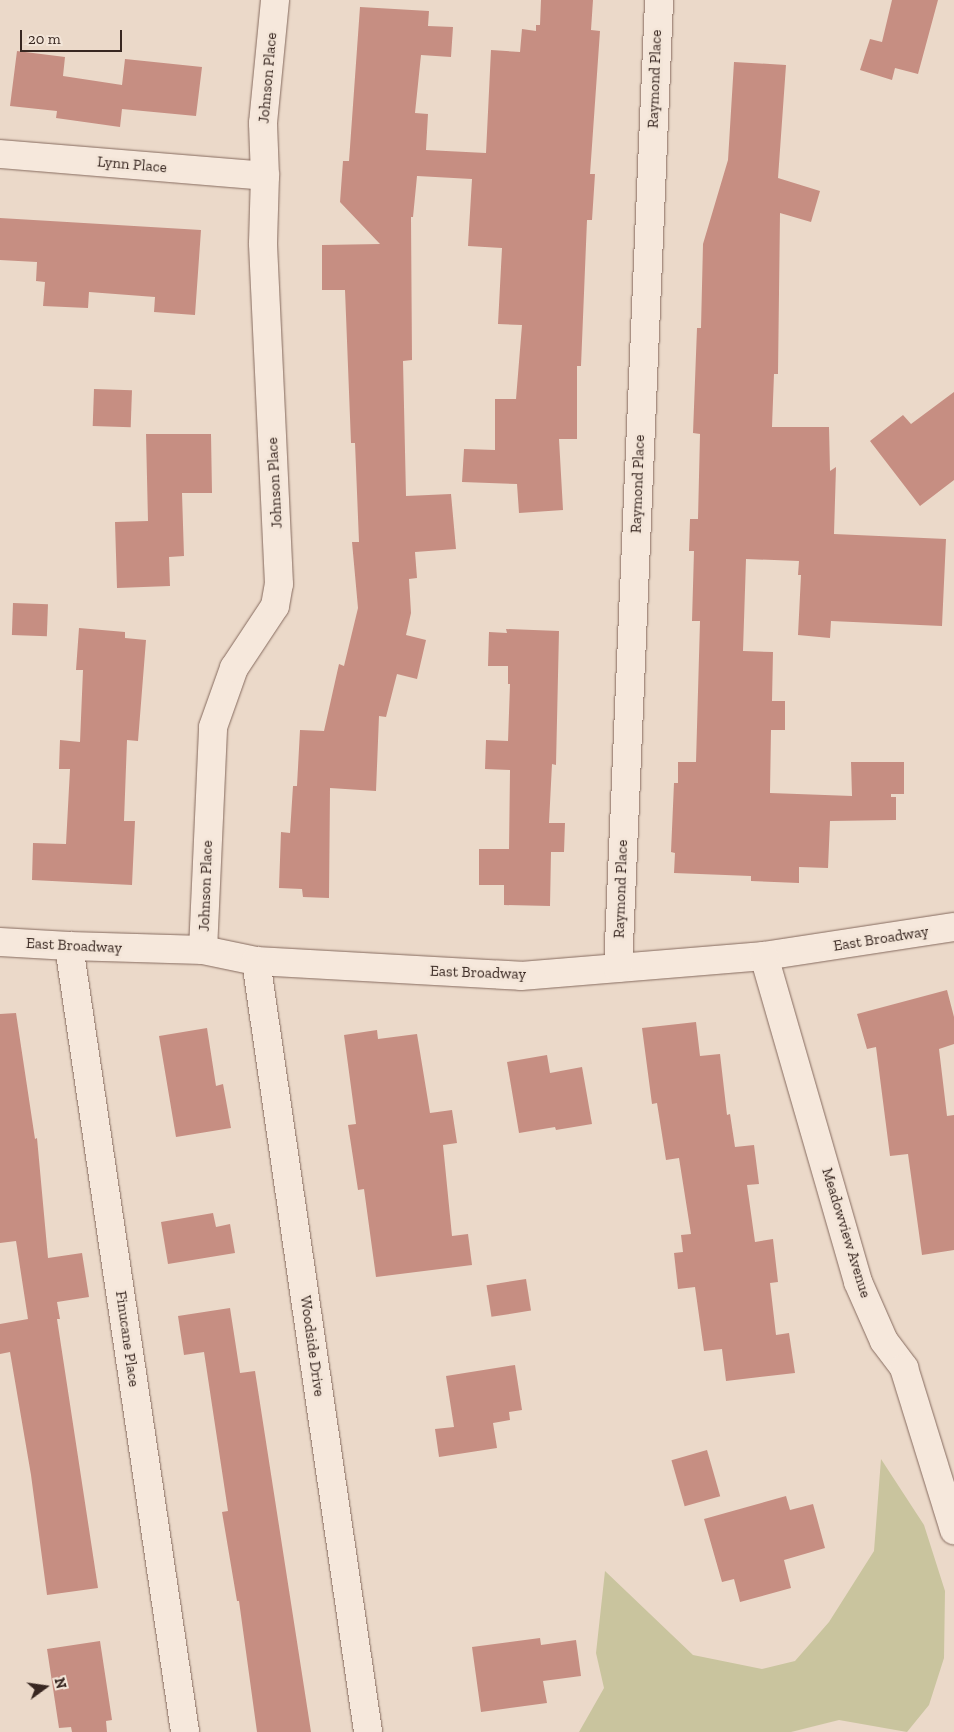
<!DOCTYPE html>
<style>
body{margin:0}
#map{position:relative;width:954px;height:1732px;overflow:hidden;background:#ebd9c9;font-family:"Zilla Slab",serif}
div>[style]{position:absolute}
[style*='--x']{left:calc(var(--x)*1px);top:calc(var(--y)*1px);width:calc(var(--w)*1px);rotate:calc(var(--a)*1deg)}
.green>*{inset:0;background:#c9c49e}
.building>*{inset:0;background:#c68e82;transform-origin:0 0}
.roads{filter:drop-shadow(0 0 1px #866b5f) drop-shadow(0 0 1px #866b5f)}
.street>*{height:28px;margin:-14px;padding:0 14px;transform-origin:14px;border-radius:14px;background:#f6e8dc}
span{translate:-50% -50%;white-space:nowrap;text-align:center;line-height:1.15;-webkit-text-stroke:5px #f3e5d8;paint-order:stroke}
.street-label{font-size:15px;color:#382721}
.north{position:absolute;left:20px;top:1662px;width:50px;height:50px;-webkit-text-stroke:4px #f3e5d8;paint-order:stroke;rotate:76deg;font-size:14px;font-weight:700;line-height:20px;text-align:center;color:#382721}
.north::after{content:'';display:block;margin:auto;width:18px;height:22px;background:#382721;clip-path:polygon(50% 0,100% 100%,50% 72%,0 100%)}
.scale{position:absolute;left:20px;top:30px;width:102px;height:22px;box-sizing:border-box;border:2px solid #382721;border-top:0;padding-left:6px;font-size:15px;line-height:18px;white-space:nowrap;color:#382721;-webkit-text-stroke:4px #f3e5d8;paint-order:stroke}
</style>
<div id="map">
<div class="green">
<i style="clip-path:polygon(881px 1459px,924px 1525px,945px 1591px,944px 1658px,929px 1705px,907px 1732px,839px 1720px,791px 1732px,579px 1732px,604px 1688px,596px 1653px,605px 1571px,693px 1655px,762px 1669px,795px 1661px,829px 1622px,874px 1551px)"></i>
</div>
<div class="building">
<i style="clip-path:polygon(541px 0,593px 0,591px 30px,600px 31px,590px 174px,595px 174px,592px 220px,587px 220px,581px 366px,577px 366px,577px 439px,559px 439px,563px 510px,519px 513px,517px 484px,462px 482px,464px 449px,495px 450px,495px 399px,516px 399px,522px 325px,498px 324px,502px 248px,468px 246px,472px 179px,417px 176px,413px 217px,411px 217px,412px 360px,403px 361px,406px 496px,451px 494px,456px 549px,415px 552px,417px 578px,409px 579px,411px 613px,406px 635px,426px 640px,417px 679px,397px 674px,386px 717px,379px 716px,376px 791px,330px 788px,329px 898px,303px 897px,302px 889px,279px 888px,281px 832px,290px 833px,293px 786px,297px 786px,300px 730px,324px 731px,339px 664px,344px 666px,358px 608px,352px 542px,359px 542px,355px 443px,351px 443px,345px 290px,322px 290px,322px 245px,380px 244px,340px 202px,343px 161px,349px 161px,360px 7px,429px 11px,428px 26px,453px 27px,451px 57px,421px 55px,415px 113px,428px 114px,426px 150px,486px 153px,491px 50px,520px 52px,522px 29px,536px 31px,536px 25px,540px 25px)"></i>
<i style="clip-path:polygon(892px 0,938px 0,918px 74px,895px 68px,892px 80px,860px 70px,870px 39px,882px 42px)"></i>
<i style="clip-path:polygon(17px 51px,65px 57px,63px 76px,122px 85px,125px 59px,202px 67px,196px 116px,122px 109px,120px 127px,56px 118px,57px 111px,10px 106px)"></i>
<i style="clip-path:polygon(734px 62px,786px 65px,778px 178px,820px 191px,811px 222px,780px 213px,778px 374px,774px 374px,772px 427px,829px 427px,830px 471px,836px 467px,834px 534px,946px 539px,942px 626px,831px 621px,830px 638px,798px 635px,801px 575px,798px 575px,799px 561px,746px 559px,743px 651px,773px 652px,772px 701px,785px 701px,785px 730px,771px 730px,770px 793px,852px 796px,851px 762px,904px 762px,904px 794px,891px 794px,891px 797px,896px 797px,896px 820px,830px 821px,828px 868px,799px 867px,799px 883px,751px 881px,751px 876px,674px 873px,675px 853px,671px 852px,674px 783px,678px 783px,678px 762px,696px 762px,700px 621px,692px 621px,694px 551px,689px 551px,690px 519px,698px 519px,700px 434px,693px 433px,697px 328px,701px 328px,703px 244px,728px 160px)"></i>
<i style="clip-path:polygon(0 218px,201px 230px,195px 315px,154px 312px,155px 297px,89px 292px,88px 308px,43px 306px,45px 282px,36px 281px,37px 262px,0 260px)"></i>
<i style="left:94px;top:389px;width:38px;height:37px;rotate:2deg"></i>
<i style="clip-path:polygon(954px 392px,954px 480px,920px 506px,870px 441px,903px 415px,911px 424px)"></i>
<i style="clip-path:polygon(146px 434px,211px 434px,212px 493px,182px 493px,184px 556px,169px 557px,170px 586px,117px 588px,115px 522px,148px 521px)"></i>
<i style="left:13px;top:603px;width:35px;height:32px;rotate:2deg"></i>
<i style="clip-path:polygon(79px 628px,125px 632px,125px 638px,146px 640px,138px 741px,127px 740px,124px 821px,135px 821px,132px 885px,32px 880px,33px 843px,66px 844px,70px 769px,59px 769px,60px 740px,80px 742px,83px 670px,76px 670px)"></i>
<i style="clip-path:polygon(506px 629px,559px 631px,556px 765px,552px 764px,549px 823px,565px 823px,564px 852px,551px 852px,550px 906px,504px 905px,504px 885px,479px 885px,479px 849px,509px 849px,510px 770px,485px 769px,486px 740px,508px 741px,510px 684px,508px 684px,508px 666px,488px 666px,489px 632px,507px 633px)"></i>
<i style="clip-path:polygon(947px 990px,954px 1017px,954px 1044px,939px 1049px,947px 1116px,954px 1115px,954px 1250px,922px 1255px,908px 1154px,890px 1156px,876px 1047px,867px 1049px,857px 1014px)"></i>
<i style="clip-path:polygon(16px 1013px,35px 1139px,37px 1138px,48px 1258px,82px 1253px,89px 1297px,57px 1302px,60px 1319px,57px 1319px,98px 1588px,47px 1595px,31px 1475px,10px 1352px,0 1354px,0 1324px,28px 1319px,16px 1241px,0 1243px,0 1014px)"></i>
<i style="clip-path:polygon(696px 1022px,700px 1056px,720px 1054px,727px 1115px,730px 1114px,735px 1147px,754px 1145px,759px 1184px,747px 1185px,755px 1242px,773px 1239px,778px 1282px,770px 1283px,776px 1335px,789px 1333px,795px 1373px,726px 1381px,722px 1349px,704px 1351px,695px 1287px,678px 1289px,674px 1253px,683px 1252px,681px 1235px,691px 1234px,679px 1158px,666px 1160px,657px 1103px,652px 1104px,642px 1028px)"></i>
<i style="clip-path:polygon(207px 1028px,216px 1086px,223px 1084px,231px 1128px,176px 1137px,159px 1036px)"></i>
<i style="clip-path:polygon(377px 1030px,378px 1039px,417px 1034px,430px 1113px,452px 1110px,457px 1143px,443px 1145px,452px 1236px,468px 1234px,472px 1265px,376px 1277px,364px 1189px,358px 1190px,348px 1125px,356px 1124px,344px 1035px)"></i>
<i style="clip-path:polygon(547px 1055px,550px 1073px,582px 1067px,592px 1124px,556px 1130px,555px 1127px,519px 1133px,507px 1062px)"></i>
<i style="clip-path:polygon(213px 1213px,216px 1227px,230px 1224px,235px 1253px,168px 1264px,161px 1222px)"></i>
<i style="left:526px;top:1279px;width:32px;height:40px;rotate:81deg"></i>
<i style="clip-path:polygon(230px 1308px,240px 1373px,255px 1371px,311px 1732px,257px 1732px,239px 1601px,237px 1601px,222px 1512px,228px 1511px,204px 1352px,184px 1355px,178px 1316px)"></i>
<i style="clip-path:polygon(515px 1365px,522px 1410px,509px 1412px,510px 1420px,493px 1423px,497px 1448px,439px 1457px,435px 1429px,454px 1427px,446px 1376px)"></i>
<i style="left:707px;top:1450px;width:48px;height:37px;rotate:74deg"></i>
<i style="clip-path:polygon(786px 1496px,790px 1510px,813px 1504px,825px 1548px,784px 1560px,791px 1588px,740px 1602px,734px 1579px,722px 1582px,704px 1519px)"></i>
<i style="clip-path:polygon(540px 1638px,541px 1645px,576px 1640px,581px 1676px,543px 1681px,547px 1703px,481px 1712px,472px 1647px)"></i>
<i style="clip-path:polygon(100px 1641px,112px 1720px,106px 1721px,107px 1732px,72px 1732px,71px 1727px,59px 1728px,47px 1649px)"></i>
</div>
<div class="roads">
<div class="street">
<i style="--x:0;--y:154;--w:266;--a:4.7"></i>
<i style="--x:0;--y:942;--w:69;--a:3.3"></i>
<i style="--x:69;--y:946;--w:134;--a:1.7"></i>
<i style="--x:203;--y:950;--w:54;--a:11.7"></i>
<i style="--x:256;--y:961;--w:265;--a:3.2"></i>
<i style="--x:521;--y:976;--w:244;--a:-4.7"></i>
<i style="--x:764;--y:956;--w:192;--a:-8.7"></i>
<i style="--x:69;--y:946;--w:795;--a:81.6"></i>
<i style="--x:203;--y:950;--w:223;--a:-87.4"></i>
<i style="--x:213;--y:727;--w:63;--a:-70.4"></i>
<i style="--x:234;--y:668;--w:74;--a:-56.5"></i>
<i style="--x:275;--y:606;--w:22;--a:-80"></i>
<i style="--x:279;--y:584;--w:341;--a:-92.7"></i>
<i style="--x:263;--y:243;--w:67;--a:-88.3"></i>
<i style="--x:265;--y:176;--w:53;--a:-92.2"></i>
<i style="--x:263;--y:123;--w:124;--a:-84.4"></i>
<i style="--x:764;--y:956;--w:339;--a:73.9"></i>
<i style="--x:858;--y:1282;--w:64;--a:66.2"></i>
<i style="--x:884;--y:1341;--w:34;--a:53"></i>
<i style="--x:904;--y:1368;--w:170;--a:72.8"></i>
<i style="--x:256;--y:961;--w:779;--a:81.73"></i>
<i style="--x:618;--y:968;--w:969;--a:-87.57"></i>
</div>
</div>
<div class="street-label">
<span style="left:268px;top:78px;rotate:-85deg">Johnson Place</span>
<span style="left:655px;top:79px;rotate:-88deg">Raymond Place</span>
<span style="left:132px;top:165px;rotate:5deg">Lynn Place</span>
<span style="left:275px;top:483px;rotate:-93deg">Johnson Place</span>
<span style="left:638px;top:484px;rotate:-88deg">Raymond Place</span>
<span style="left:206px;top:886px;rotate:-88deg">Johnson Place</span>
<span style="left:621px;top:889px;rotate:-88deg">Raymond Place</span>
<span style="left:881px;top:939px;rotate:-9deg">East Broadway</span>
<span style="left:74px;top:946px;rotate:3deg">East Broadway</span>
<span style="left:478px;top:973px;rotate:2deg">East Broadway</span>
<span style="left:846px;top:1233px;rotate:73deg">Meadowview Avenue</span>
<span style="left:127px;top:1339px;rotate:82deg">Finucane Place</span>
<span style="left:312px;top:1346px;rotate:82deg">Woodside Drive</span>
</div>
<div class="north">N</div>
<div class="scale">20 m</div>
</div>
